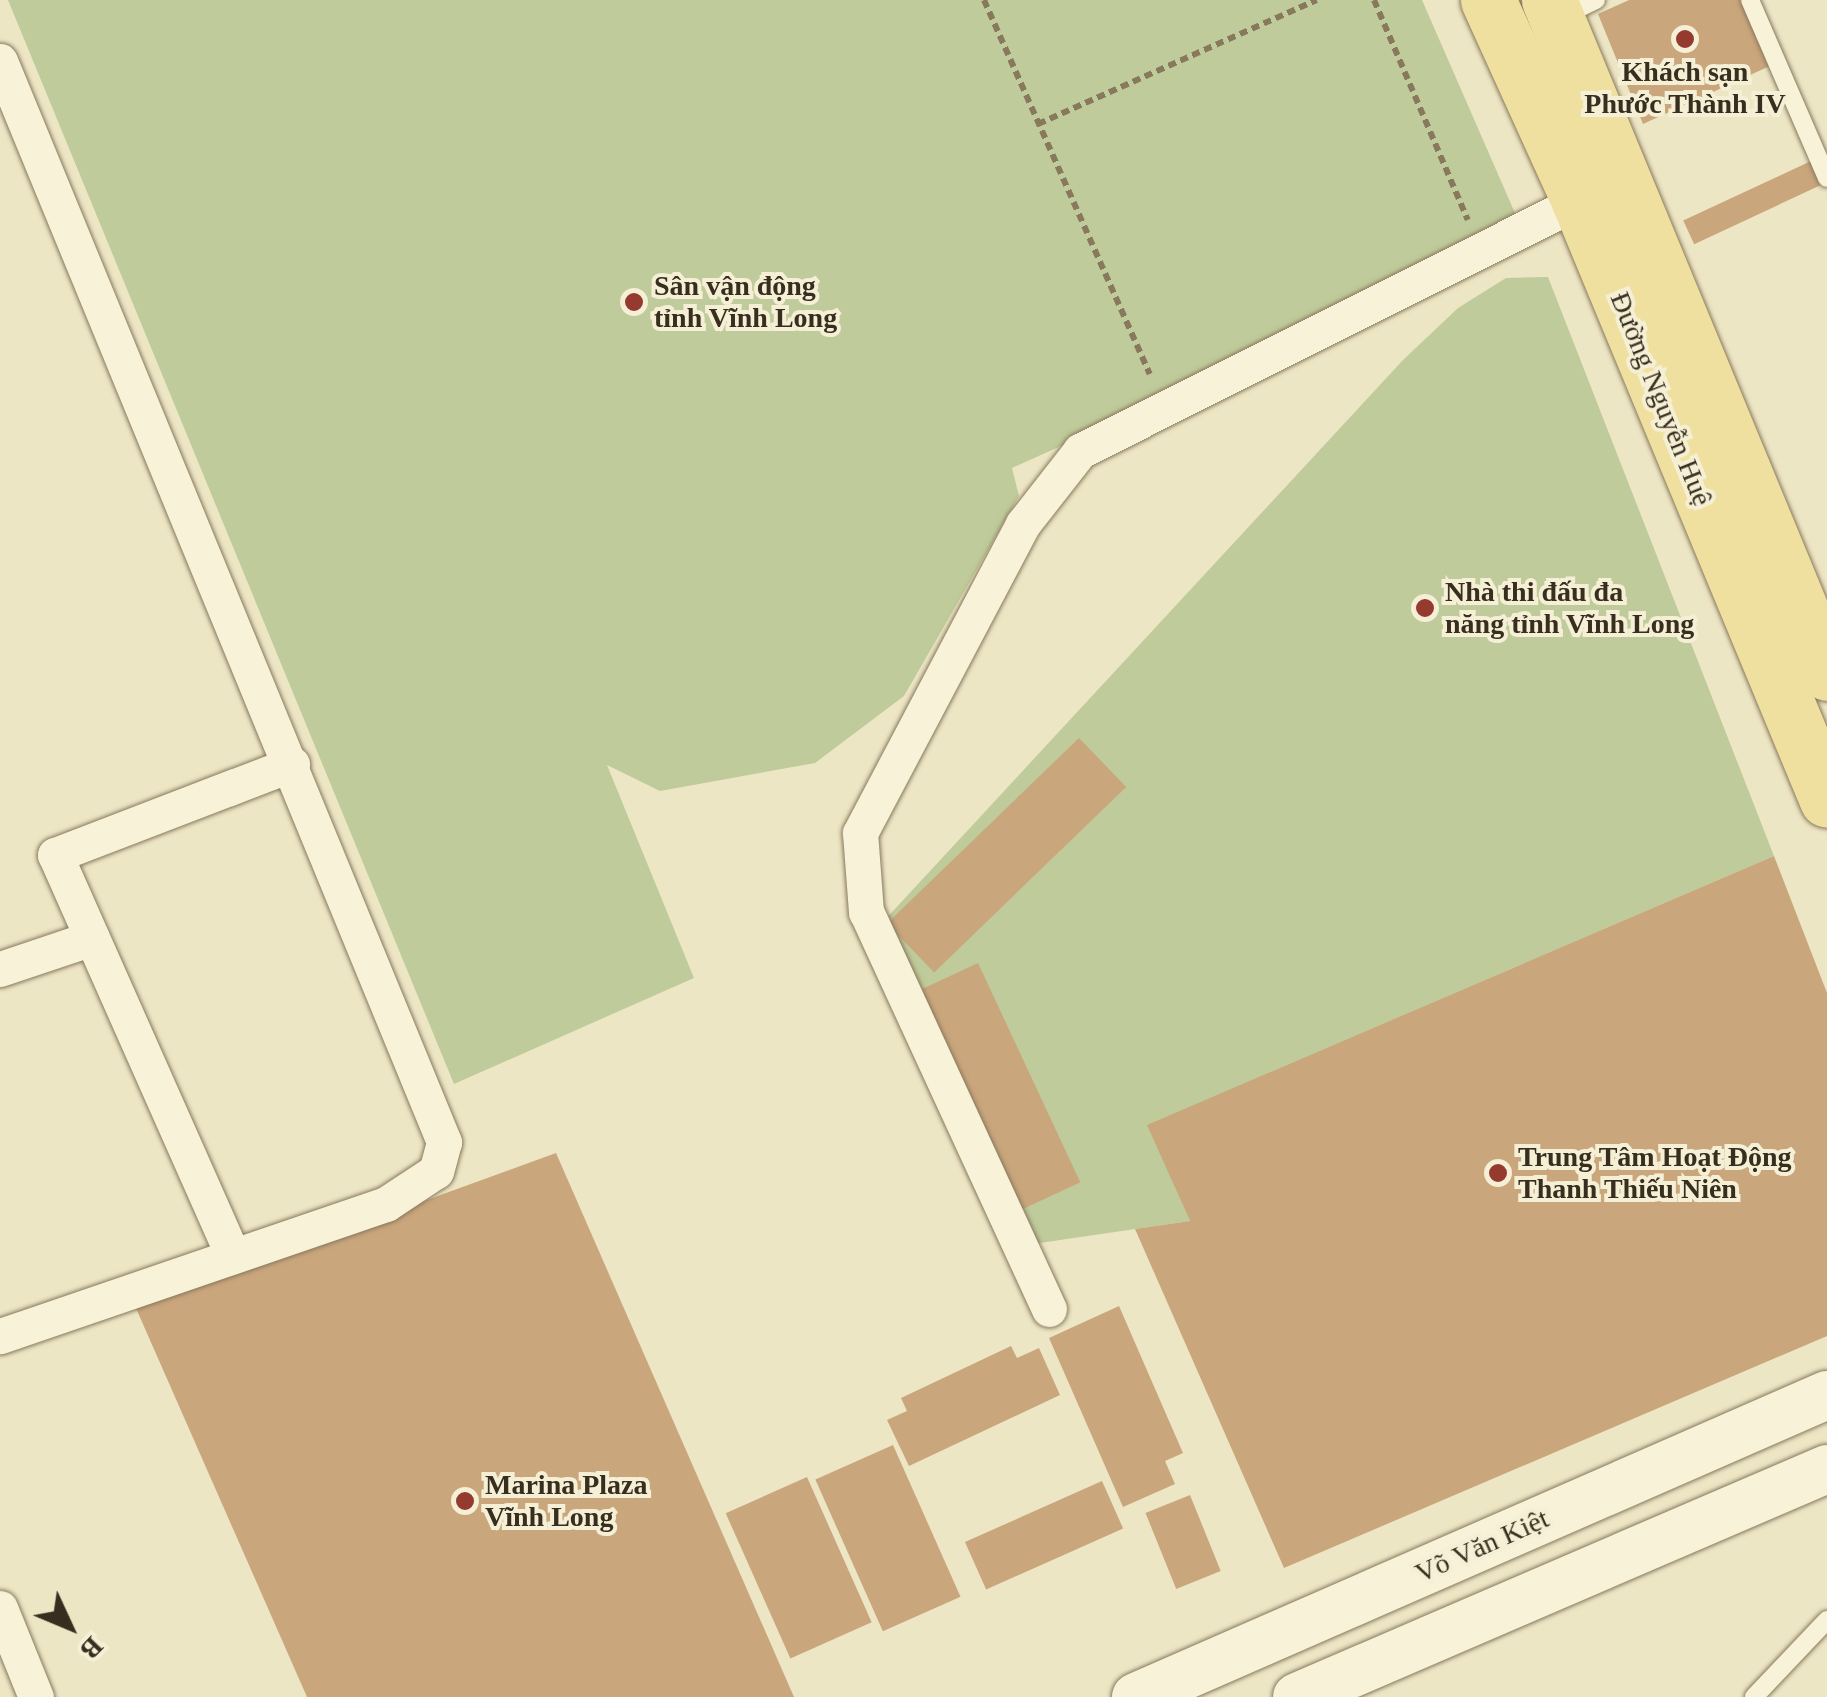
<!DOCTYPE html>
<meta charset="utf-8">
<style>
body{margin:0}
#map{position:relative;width:1827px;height:1697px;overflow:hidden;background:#ede6c5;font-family:"Times New Roman",serif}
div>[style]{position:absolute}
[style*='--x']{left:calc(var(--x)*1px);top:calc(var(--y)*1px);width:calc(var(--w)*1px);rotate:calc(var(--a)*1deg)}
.green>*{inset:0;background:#bfcb9a}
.building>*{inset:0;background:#caa67d;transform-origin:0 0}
.path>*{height:6px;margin-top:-3px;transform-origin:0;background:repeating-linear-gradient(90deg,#88795c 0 8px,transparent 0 13px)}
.roads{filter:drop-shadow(0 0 2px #88795c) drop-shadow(0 0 2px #88795c)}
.service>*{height:18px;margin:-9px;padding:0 9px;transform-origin:9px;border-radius:9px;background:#f8f2d9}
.minor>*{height:35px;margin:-17.5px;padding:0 17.5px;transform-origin:17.5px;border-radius:17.5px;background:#f8f2d9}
.secondary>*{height:48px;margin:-24px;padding:0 24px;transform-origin:24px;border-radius:24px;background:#f8f2d9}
.primary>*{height:55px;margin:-27.5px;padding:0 27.5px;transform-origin:27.5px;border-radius:27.5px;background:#efe09f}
.dots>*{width:28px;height:28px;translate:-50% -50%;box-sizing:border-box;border:5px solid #f5efd5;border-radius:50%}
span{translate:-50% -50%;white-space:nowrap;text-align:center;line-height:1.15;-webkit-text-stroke:8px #f5efd5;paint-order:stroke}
.poi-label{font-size:28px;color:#382e1f;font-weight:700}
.left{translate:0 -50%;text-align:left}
.street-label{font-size:28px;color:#382e1f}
.north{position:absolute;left:20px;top:1577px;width:100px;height:100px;-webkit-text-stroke:8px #f5efd5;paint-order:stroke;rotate:134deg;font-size:28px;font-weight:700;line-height:40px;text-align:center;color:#382e1f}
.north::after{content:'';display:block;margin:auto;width:35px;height:45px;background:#382e1f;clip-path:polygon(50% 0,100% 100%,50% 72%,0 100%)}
</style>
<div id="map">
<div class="green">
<i style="clip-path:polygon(8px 0,1422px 0,1525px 236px,1012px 468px,1019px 496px,904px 696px,815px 763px,660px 791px,607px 765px,694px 978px,454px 1084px)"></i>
<i style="clip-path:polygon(1548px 277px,1774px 856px,1148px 1125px,1190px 1221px,1026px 1245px,881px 924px,1403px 360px,1458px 308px,1506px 278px)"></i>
</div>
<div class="building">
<i style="clip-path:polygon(1629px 0,1743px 0,1772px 65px,1643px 124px,1598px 14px)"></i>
<i style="left:1811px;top:161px;width:26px;height:141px;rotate:65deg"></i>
<i style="left:1079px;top:738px;width:68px;height:267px;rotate:46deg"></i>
<i style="clip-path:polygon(1774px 856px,1827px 993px,1827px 1336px,1284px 1568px,1135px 1229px,1190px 1221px,1147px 1125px)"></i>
<i style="left:978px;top:963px;width:242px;height:65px;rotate:65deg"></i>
<i style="clip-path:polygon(556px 1153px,794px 1697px,307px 1697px,135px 1306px)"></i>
<i style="clip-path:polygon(1119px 1306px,1183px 1453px,1165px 1461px,1175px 1484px,1123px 1507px,1049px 1338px)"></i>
<i style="clip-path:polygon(1011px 1346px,1017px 1358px,1039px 1348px,1060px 1395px,909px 1466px,887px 1420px,907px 1411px,901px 1398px)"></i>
<i style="left:893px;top:1445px;width:166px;height:85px;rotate:66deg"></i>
<i style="left:807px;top:1477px;width:159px;height:89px;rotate:66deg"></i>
<i style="left:1102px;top:1481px;width:52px;height:150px;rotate:66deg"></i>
<i style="left:1190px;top:1495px;width:82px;height:48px;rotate:68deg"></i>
</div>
<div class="path">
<i style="--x:984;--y:0;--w:409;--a:66.1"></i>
<i style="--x:1374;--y:0;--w:239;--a:66.9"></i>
<i style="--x:1038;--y:124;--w:305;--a:-24"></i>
</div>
<div class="roads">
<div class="service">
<i style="--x:1750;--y:0;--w:194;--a:66.6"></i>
<i style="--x:1561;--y:17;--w:39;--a:-26"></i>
<i style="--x:1754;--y:1697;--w:106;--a:-46.5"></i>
</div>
<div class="minor">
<i style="--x:0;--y:61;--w:1169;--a:67.67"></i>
<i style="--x:444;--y:1142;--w:30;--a:105"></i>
<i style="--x:436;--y:1171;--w:60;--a:146.6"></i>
<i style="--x:386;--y:1204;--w:408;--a:161.1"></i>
<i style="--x:0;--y:969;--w:97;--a:-18.6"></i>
<i style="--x:233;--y:1256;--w:439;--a:-113.9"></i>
<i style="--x:55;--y:855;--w:254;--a:-21"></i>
<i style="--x:1049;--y:1309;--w:437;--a:-114.7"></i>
<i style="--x:866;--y:912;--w:79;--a:-94.3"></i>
<i style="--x:860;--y:833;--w:349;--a:-62.2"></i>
<i style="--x:1023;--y:524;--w:93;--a:-52"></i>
<i style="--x:1080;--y:451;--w:558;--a:-26.61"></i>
<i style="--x:0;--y:1608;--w:96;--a:68"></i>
</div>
<div class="secondary">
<i style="--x:1136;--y:1697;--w:754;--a:-23.61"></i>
<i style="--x:1297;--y:1697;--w:577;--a:-23.28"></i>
</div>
<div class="primary">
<i style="--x:1488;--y:0;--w:221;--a:65.6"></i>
<i style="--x:1579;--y:201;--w:648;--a:67.51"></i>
<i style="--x:1549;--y:0;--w:728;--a:67.56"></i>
</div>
</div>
<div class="dots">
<i style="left:1685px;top:39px;background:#953a2e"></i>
<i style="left:634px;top:302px;background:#953a2e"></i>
<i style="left:1425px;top:608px;background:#953a2e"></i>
<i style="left:1498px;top:1173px;background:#953a2e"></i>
<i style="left:465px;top:1501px;background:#953a2e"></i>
</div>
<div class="poi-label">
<span style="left:1685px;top:88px">Khách sạn<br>Phước Thành IV</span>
<span class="left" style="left:654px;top:302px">Sân vận động<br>tỉnh Vĩnh Long</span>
<span class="left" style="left:1445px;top:608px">Nhà thi đấu đa<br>năng tỉnh Vĩnh Long</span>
<span class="left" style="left:1518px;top:1173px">Trung Tâm Hoạt Động<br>Thanh Thiếu Niên</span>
<span class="left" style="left:485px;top:1501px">Marina Plaza<br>Vĩnh Long</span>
</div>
<div class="street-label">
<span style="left:1661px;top:399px;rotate:68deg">Đường Nguyễn Huệ</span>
<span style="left:1482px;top:1546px;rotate:-24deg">Võ Văn Kiệt</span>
</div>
<div class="north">B</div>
</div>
